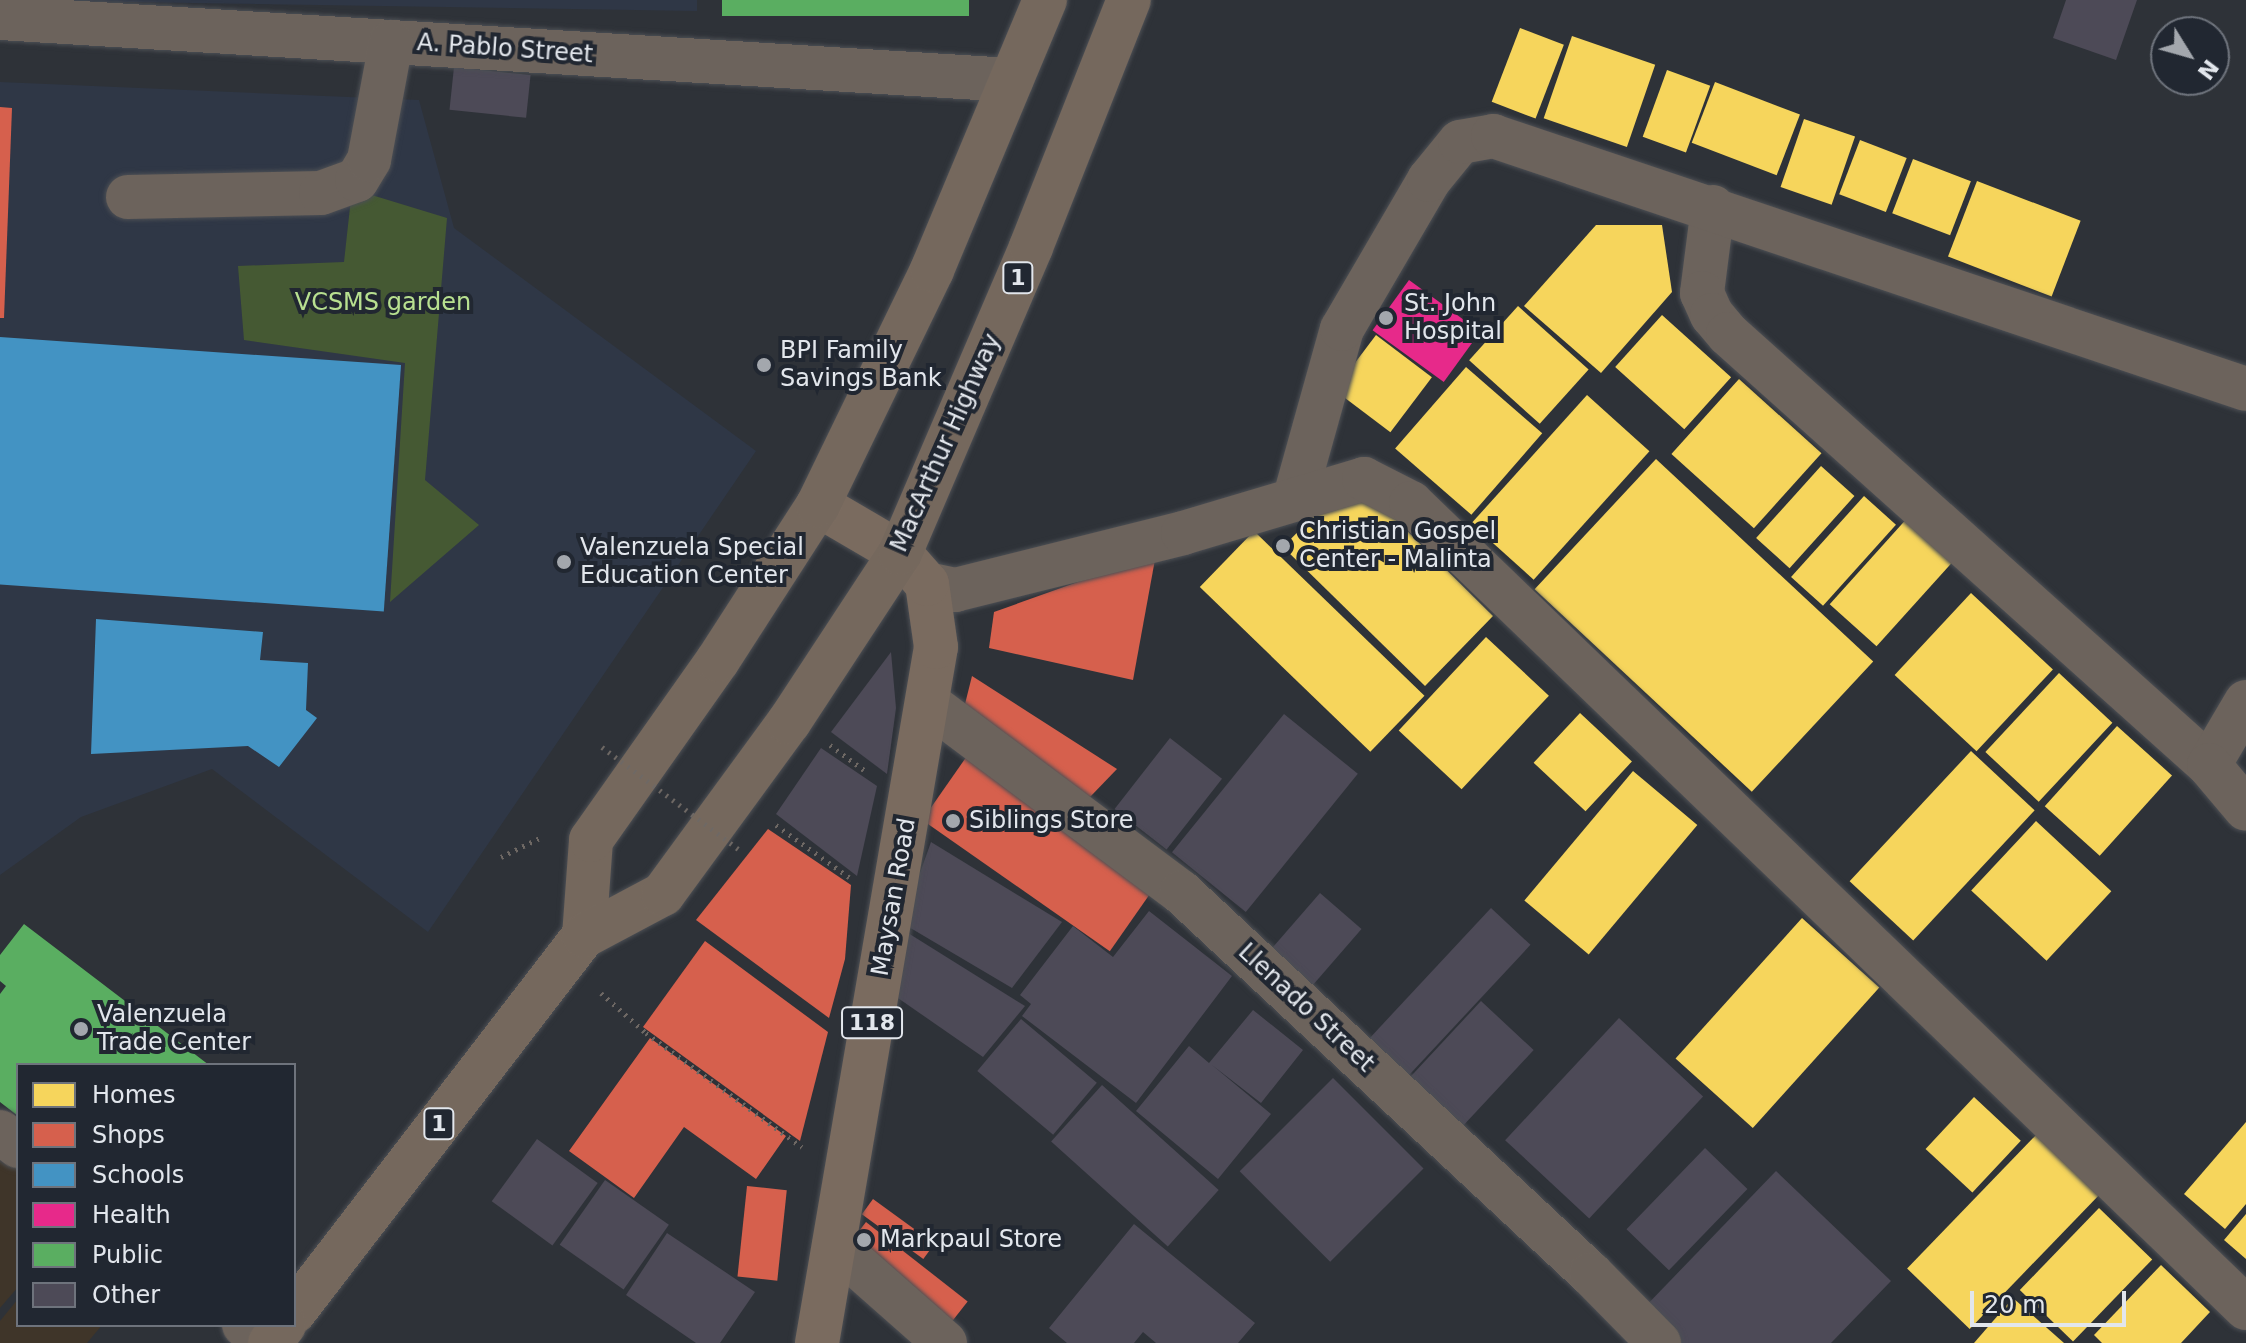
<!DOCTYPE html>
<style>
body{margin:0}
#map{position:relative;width:2246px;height:1343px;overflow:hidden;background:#2e3238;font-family:"DejaVu Sans",sans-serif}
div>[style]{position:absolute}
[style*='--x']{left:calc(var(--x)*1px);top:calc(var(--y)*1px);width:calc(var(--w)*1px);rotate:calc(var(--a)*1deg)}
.commercial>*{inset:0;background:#3f3529}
.built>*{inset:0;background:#2f3746}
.green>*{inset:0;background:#455933}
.homes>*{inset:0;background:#f6d55c;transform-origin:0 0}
.shops>*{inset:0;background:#d6604d;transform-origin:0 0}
.schools>*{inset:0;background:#4393c3;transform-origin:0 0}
.health>*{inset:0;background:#e7298a;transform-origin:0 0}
.public>*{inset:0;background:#5aae61;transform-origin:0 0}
.building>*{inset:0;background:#4d4a57;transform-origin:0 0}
.path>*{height:5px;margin-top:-2.5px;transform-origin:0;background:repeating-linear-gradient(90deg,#6e6864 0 2px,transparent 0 8px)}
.roads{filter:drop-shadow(0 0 2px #4c4f54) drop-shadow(0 0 2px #4c4f54)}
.minor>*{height:44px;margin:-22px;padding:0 22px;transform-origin:22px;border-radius:22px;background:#6c635c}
.major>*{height:44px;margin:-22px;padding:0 22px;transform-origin:22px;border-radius:22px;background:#7a6b5f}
.highway>*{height:44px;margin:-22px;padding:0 22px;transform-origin:22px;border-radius:22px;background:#75685d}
.path-bridge>*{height:5px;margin-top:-2.5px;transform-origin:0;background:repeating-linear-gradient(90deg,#6e6864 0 2px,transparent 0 8px)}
.dots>*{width:22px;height:22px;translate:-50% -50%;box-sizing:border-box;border:4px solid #212731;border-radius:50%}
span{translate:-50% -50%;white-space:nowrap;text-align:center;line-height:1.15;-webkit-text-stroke:8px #212731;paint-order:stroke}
.shield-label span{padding:2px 6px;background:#212731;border:2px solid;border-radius:6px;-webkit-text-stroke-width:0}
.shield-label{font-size:22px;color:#e2e6ec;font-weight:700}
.street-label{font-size:24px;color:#e2e6ec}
.park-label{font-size:24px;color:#b8e090}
.poi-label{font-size:24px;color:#e2e6ec}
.left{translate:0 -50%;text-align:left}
.legend{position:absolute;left:16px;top:1063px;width:280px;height:264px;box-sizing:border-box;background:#212731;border:2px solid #6e737c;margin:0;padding:10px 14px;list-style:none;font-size:24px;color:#e2e6ec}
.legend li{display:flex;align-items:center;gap:16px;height:40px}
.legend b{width:40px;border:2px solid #6e737c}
.north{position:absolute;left:2150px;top:16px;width:80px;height:80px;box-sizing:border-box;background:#212731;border:2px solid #6e737c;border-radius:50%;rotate:127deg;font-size:22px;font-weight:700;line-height:32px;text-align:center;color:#e2e6ec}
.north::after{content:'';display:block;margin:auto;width:28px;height:36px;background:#a3a7ad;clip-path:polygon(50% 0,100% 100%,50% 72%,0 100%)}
.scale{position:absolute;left:1970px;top:1291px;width:156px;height:36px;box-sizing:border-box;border:4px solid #e2e6ec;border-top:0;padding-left:10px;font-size:24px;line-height:28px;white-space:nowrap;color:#e2e6ec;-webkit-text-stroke:6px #212731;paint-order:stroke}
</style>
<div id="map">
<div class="commercial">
<i style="clip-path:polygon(0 1146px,18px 1162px,18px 1287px,0 1308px)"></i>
<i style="clip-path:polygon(18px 1299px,18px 1325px,102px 1325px,87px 1343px,0 1343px,0 1321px)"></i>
</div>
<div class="built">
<i style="clip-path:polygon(0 0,697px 0,697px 11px)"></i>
<i style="clip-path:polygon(0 82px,419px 100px,454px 228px,756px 451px,428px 932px,212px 769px,81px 817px,0 875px)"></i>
</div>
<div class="green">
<i style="clip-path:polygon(352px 189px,447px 218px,425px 480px,479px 525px,390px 602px,405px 363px,244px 340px,238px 266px,344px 262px)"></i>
</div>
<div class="homes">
<i style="left:1520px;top:28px;width:47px;height:79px;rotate:21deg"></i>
<i style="left:1572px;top:36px;width:88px;height:87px;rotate:19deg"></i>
<i style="left:1667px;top:70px;width:46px;height:71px;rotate:20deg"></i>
<i style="left:1715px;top:82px;width:91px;height:65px;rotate:21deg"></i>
<i style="left:1804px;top:119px;width:54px;height:72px;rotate:19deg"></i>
<i style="left:1860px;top:140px;width:50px;height:58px;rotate:21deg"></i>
<i style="left:1913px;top:159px;width:62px;height:58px;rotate:21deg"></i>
<i style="left:1977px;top:181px;width:111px;height:81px;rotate:21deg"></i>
<i style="clip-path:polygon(1596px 225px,1662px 225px,1672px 292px,1601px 373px,1524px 306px)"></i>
<i style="left:1518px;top:306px;width:95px;height:73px;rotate:42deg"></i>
<i style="left:1662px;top:315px;width:93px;height:70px;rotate:42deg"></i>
<i style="left:1376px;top:335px;width:70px;height:69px;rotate:37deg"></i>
<i style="left:1466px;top:367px;width:101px;height:108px;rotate:41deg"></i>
<i style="left:1739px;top:379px;width:111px;height:101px;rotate:42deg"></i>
<i style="left:1587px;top:395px;width:84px;height:173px;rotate:42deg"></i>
<i style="left:1656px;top:459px;width:297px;height:178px;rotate:43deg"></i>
<i style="left:1821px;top:466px;width:45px;height:97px;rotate:42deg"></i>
<i style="clip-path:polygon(1371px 495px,1493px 616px,1425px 686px,1283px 547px,1327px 502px)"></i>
<i style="left:1864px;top:496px;width:43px;height:109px;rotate:42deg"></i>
<i style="left:1910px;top:515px;width:63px;height:120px;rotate:42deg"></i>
<i style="left:1254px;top:531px;width:237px;height:78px;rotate:44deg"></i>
<i style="left:1971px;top:593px;width:112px;height:112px;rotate:43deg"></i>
<i style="left:1486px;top:637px;width:86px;height:128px;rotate:43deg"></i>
<i style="left:2059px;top:673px;width:73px;height:108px;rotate:43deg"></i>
<i style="left:1580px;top:713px;width:71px;height:68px;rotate:43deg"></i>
<i style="left:2117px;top:726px;width:74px;height:108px;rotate:42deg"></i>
<i style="left:1971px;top:751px;width:87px;height:178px;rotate:43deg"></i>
<i style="left:1633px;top:771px;width:84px;height:169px;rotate:40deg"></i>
<i style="left:2036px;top:821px;width:103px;height:95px;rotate:43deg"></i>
<i style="left:1802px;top:918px;width:104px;height:189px;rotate:42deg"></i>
<i style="left:1974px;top:1097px;width:64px;height:71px;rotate:43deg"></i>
<i style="clip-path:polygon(2246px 1122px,2246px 1204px,2225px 1229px,2184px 1194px)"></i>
<i style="left:2037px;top:1134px;width:87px;height:187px;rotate:44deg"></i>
<i style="left:2099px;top:1208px;width:74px;height:114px;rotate:44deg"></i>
<i style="clip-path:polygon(2246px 1214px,2246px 1259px,2224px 1240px)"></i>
<i style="clip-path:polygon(2161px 1265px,2210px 1312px,2181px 1343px,2102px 1343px,2094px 1335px)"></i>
<i style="clip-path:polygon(2013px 1298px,2064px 1343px,1974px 1343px)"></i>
</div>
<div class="shops">
<i style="clip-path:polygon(0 107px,12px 108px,4px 318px,0 318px)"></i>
<i style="clip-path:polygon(1156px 554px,1133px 680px,989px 648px,994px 612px)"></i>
<i style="clip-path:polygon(972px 676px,1117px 769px,1090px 797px,963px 712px)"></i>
<i style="left:967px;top:756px;width:229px;height:78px;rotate:35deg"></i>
<i style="clip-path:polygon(768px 829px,851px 885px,845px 959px,829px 1018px,696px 920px)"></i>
<i style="clip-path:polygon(705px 941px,828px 1032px,800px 1141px,643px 1027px)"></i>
<i style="clip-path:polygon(650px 1038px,786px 1136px,756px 1179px,684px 1127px,634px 1198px,569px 1151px)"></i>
<i style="left:747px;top:1186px;width:40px;height:91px;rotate:6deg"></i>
<i style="left:873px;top:1199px;width:76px;height:19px;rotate:36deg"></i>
<i style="left:866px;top:1222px;width:129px;height:29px;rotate:38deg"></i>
</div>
<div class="schools">
<i style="left:0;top:337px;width:402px;height:247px;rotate:4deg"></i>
<i style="clip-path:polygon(96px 619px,263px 632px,260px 660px,308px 663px,306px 710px,317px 718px,279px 767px,248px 746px,91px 754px)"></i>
</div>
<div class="health">
<i style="left:1409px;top:280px;width:88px;height:62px;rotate:36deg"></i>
</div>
<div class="public">
<i style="left:722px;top:0;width:247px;height:16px"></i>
<i style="clip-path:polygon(24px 924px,209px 1065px,18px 1065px,18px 1116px,0 1102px,0 994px,6px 986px,0 981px,0 955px)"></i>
</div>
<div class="building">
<i style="clip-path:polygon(2066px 0,2137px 0,2116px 60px,2053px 38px)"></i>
<i style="left:454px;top:67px;width:77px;height:43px;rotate:6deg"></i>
<i style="clip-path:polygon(891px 652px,896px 708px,887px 774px,831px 732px)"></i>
<i style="left:1284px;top:714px;width:95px;height:178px;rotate:39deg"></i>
<i style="left:1170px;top:738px;width:66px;height:90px;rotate:38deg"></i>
<i style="clip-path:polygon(821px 748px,877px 786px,857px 876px,776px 814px)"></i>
<i style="clip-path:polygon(931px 842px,1062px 922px,1012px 988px,902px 923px)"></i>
<i style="left:1320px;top:893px;width:55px;height:82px;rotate:41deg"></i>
<i style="left:1491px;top:908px;width:54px;height:180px;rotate:43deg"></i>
<i style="clip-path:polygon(1149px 911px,1232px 976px,1136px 1103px,1022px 1016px,1031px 1004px,1020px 995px,1073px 926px,1113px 957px)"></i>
<i style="clip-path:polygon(908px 933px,1025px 1006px,983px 1057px,895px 996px)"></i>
<i style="left:1481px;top:1001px;width:72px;height:113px;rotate:43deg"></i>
<i style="clip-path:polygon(1253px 1010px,1303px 1050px,1261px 1103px,1212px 1065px,1271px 1114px,1218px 1179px,1136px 1111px,1189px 1046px,1209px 1063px)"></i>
<i style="left:1619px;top:1018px;width:115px;height:167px;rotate:43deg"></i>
<i style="left:1021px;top:1019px;width:99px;height:68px;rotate:40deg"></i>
<i style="left:1333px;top:1078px;width:128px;height:132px;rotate:45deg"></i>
<i style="left:1102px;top:1085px;width:157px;height:76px;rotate:42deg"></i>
<i style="left:537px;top:1139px;width:75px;height:77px;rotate:36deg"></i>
<i style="left:1705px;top:1148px;width:59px;height:113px;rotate:44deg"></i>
<i style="clip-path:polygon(1776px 1171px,1891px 1281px,1831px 1343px,1675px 1343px,1641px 1311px)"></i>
<i style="left:605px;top:1180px;width:78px;height:79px;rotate:35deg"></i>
<i style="clip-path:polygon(1134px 1224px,1255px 1323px,1238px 1343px,1156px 1343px,1143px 1332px,1134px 1343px,1067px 1343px,1049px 1328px)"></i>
<i style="clip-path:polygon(667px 1233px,755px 1292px,720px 1343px,696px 1343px,626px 1295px)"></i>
</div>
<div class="path">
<i style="--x:830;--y:745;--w:42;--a:36.3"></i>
<i style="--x:776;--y:825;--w:90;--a:35.5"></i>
<i style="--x:501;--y:857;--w:46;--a:-26"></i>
<i style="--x:601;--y:993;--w:60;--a:41.6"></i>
<i style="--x:646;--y:1033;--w:193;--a:36.2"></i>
</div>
<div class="roads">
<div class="minor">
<i style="--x:0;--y:18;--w:1013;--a:3.51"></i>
<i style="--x:128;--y:197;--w:193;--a:-1.2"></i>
<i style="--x:321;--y:193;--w:38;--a:-20"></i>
<i style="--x:357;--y:180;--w:23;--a:-59"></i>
<i style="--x:369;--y:160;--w:120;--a:-79.4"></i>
<i style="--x:1713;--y:207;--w:87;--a:97.3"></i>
<i style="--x:1702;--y:293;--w:24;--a:66"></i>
<i style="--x:1712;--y:315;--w:25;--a:50"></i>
<i style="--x:1728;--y:334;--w:646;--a:41.86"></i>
<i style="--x:2209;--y:765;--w:73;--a:-59.6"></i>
<i style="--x:1295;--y:497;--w:174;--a:-74.4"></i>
<i style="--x:1342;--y:329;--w:173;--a:-59.7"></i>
<i style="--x:1429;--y:180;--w:49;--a:-50.8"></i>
<i style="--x:1460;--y:142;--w:34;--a:-10"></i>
<i style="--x:1493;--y:136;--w:794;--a:18.57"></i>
<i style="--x:927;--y:584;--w:29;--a:12"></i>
<i style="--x:955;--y:590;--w:235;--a:-14"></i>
<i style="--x:1183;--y:533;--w:189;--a:-16.6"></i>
<i style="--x:1364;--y:479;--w:53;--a:27.1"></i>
<i style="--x:1411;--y:503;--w:1160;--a:43.95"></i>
<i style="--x:928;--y:703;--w:316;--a:36.8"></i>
<i style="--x:1181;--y:892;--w:560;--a:42.98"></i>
<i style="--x:1591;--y:1274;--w:97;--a:45.4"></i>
<i style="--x:2209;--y:765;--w:57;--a:49.9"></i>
<i style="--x:0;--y:1132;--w:23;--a:38"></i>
<i style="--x:834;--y:1245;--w:148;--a:41.4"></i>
<i style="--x:244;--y:1325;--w:29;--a:38"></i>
</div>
<div class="major">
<i style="--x:817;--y:1343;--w:706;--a:-80.3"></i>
<i style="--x:936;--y:647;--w:64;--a:-98.1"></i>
<i style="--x:927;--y:584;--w:41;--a:-131.1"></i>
<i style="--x:900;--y:553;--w:95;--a:-149.7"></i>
</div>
<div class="highway">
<i style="--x:584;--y:936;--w:96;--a:-85.8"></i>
<i style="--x:591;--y:840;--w:220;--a:-54.8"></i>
<i style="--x:718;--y:660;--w:184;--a:-57.2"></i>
<i style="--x:818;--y:505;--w:261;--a:-64.1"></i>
<i style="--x:932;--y:270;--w:293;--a:-67.3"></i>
<i style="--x:294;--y:1312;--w:475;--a:-52.4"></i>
<i style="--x:584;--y:936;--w:89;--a:-28"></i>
<i style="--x:663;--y:894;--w:213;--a:-53.8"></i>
<i style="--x:789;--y:722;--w:202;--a:-56.7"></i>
<i style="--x:900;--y:553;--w:333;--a:-66.8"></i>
<i style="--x:1031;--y:247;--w:266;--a:-68.4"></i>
<i style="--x:270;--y:1343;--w:23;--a:-52"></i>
</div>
</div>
<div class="path-bridge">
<i style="--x:602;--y:747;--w:174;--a:36.8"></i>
</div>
<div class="dots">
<i style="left:1386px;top:318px;background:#a3a7ad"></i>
<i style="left:764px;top:365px;background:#a3a7ad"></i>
<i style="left:1283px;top:546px;background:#a3a7ad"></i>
<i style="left:564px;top:562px;background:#a3a7ad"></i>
<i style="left:953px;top:821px;background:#a3a7ad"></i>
<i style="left:81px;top:1029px;background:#a3a7ad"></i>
<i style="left:864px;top:1240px;background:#a3a7ad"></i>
</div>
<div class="shield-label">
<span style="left:1018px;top:278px">1</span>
<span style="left:872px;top:1023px">118</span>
<span style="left:439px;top:1124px">1</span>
</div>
<div class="street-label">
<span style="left:505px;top:49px;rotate:4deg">A. Pablo Street</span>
<span style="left:946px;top:443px;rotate:-66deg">MacArthur Highway</span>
<span style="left:894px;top:897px;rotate:-80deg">Maysan Road</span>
<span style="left:1306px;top:1008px;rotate:43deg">Llenado Street</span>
</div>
<div class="park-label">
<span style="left:383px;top:303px">VCSMS garden</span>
</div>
<div class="poi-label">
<span class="left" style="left:1404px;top:318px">St. John<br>Hospital</span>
<span class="left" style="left:780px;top:365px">BPI Family<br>Savings Bank</span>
<span class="left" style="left:1299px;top:546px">Christian Gospel<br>Center - Malinta</span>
<span class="left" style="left:580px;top:562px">Valenzuela Special<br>Education Center</span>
<span class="left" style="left:969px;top:821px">Siblings Store</span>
<span class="left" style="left:97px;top:1029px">Valenzuela<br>Trade Center</span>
<span class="left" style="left:880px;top:1240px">Markpaul Store</span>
</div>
<ul class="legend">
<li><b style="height:22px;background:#f6d55c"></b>Homes</li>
<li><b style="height:22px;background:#d6604d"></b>Shops</li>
<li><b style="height:22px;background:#4393c3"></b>Schools</li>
<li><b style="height:22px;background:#e7298a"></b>Health</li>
<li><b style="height:22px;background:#5aae61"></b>Public</li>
<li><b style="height:22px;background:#4d4a57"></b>Other</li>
</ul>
<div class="north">N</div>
<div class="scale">20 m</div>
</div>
